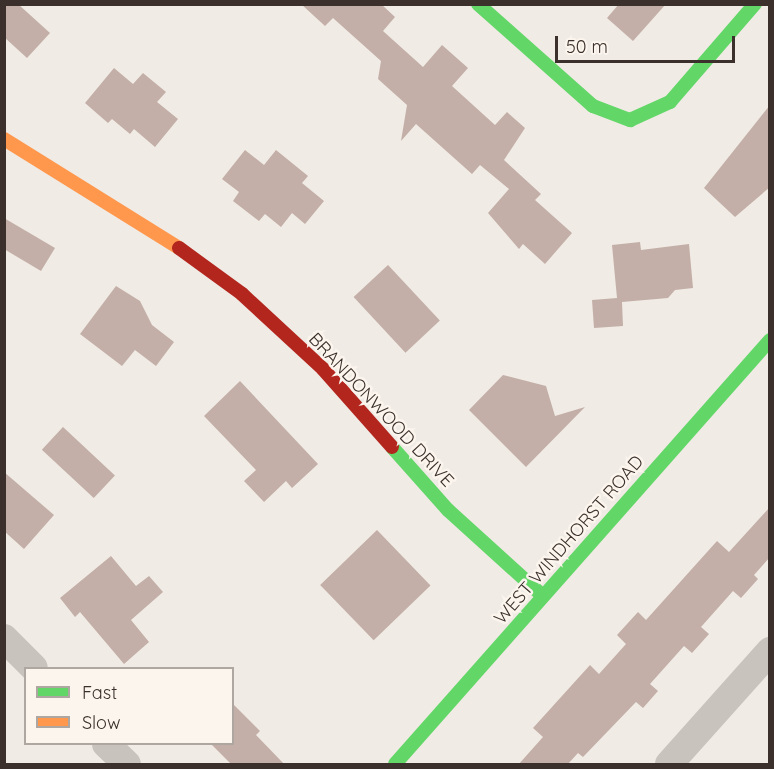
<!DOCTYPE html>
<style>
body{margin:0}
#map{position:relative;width:774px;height:769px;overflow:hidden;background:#f0ebe5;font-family:Quicksand,sans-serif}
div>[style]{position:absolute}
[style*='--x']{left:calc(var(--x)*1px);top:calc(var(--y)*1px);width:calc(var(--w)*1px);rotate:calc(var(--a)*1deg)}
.building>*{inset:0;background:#c3afa7;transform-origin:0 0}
.street>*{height:28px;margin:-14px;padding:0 14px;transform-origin:14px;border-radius:14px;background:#c9c3be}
.fast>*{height:14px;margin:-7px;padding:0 7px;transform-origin:7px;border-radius:7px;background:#63d668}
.slow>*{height:14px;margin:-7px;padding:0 7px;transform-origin:7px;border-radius:7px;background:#ff974d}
.jam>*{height:14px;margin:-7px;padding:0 7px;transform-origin:7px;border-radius:7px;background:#b3261e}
span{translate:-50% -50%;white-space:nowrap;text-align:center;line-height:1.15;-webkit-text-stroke:5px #fbf5ee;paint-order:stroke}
.street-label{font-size:18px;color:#3b302b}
.frame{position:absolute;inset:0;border:6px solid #3b302b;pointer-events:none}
.legend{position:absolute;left:24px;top:667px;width:210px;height:78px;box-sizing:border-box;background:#fbf5ee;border:2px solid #aea6a0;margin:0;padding:8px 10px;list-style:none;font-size:18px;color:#3b302b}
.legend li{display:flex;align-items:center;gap:12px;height:30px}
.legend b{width:30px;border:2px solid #aea6a0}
.scale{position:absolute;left:555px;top:36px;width:180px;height:27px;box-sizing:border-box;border:3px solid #3b302b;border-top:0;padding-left:8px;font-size:18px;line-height:21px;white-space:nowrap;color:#3b302b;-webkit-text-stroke:4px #fbf5ee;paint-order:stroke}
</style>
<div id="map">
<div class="building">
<i style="clip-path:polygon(4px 4px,18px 4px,50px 33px,27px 58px,4px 37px)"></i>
<i style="clip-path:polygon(301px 4px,381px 4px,395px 17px,383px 31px,423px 67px,442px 45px,468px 68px,452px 86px,495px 125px,507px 112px,525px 128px,504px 160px,541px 194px,535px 200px,572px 233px,545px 264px,523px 244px,519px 249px,488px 213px,509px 189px,480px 165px,472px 174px,416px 124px,401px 141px,407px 105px,378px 79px,381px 61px,333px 18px,325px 26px)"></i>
<i style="clip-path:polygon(619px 4px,666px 4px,633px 41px,607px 18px)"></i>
<i style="clip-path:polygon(114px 68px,133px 84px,143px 73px,166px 92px,157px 102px,178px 119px,155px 147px,134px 129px,130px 134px,112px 119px,108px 123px,85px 103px)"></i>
<i style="clip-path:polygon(770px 105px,770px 187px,735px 217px,704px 188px)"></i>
<i style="clip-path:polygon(245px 150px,264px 165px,276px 150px,308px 176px,302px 183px,324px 201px,305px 224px,292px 213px,281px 227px,265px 214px,259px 221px,233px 201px,239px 192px,222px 179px)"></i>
<i style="clip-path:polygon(4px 218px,55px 248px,41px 271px,4px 249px)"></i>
<i style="clip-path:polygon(640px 242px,641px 250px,689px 244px,693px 288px,675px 290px,668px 298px,622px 302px,623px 326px,594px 328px,592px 300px,617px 298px,612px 245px)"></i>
<i style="left:388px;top:265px;width:76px;height:47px;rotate:47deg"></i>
<i style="clip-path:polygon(116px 286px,140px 301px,152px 325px,174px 342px,156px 366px,135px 350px,122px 366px,80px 334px)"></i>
<i style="clip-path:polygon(503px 375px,546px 386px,555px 416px,585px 407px,526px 467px,469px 410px)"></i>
<i style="clip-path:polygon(240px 381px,318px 464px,292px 488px,286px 481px,264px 502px,244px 481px,256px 470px,204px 416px)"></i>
<i style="left:63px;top:427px;width:71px;height:31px;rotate:43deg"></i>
<i style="clip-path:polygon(4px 472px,54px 515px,24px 549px,4px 531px)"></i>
<i style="clip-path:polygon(770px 507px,770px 557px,754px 575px,758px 579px,741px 598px,733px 591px,701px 627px,709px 634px,692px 653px,684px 646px,650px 684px,658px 691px,643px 708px,636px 702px,583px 757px,578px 753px,567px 765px,518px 765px,543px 737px,533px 728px,590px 665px,599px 674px,626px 644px,617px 635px,638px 612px,646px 620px,717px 541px,729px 552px)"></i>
<i style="left:377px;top:530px;width:77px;height:79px;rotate:46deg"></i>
<i style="clip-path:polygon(111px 556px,136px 586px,149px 576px,163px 592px,131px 620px,149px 642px,124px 664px,80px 612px,75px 617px,60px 598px)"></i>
<i style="clip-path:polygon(232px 703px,260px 731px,256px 735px,285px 765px,232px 765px,211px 744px,232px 744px)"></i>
</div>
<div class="street">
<i style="--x:4;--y:638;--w:42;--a:45"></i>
<i style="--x:106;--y:744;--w:29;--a:44"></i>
<i style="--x:669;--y:764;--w:152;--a:-48.2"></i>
</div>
<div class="fast">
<i style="--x:478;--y:4;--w:154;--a:41.6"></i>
<i style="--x:593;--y:106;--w:40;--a:21"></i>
<i style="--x:630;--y:120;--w:44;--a:-24.2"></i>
<i style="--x:670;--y:102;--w:130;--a:-49.1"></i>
<i style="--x:392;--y:447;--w:84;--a:48.4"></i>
<i style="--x:448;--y:510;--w:128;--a:42.2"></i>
<i style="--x:395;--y:764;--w:566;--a:-48.51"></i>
</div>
<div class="slow">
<i style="--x:4;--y:139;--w:206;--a:31.9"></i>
</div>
<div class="jam">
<i style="--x:179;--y:248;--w:78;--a:36.1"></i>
<i style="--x:242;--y:294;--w:110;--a:42.8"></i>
<i style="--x:323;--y:369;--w:104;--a:48.5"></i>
</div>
<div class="street-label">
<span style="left:381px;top:410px;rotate:47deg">BRANDONWOOD DRIVE</span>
<span style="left:569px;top:540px;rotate:-49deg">WEST WINDHORST ROAD</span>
</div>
<div class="frame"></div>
<ul class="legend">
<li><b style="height:8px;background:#63d668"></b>Fast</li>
<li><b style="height:8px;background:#ff974d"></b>Slow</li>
</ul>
<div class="scale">50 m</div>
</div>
